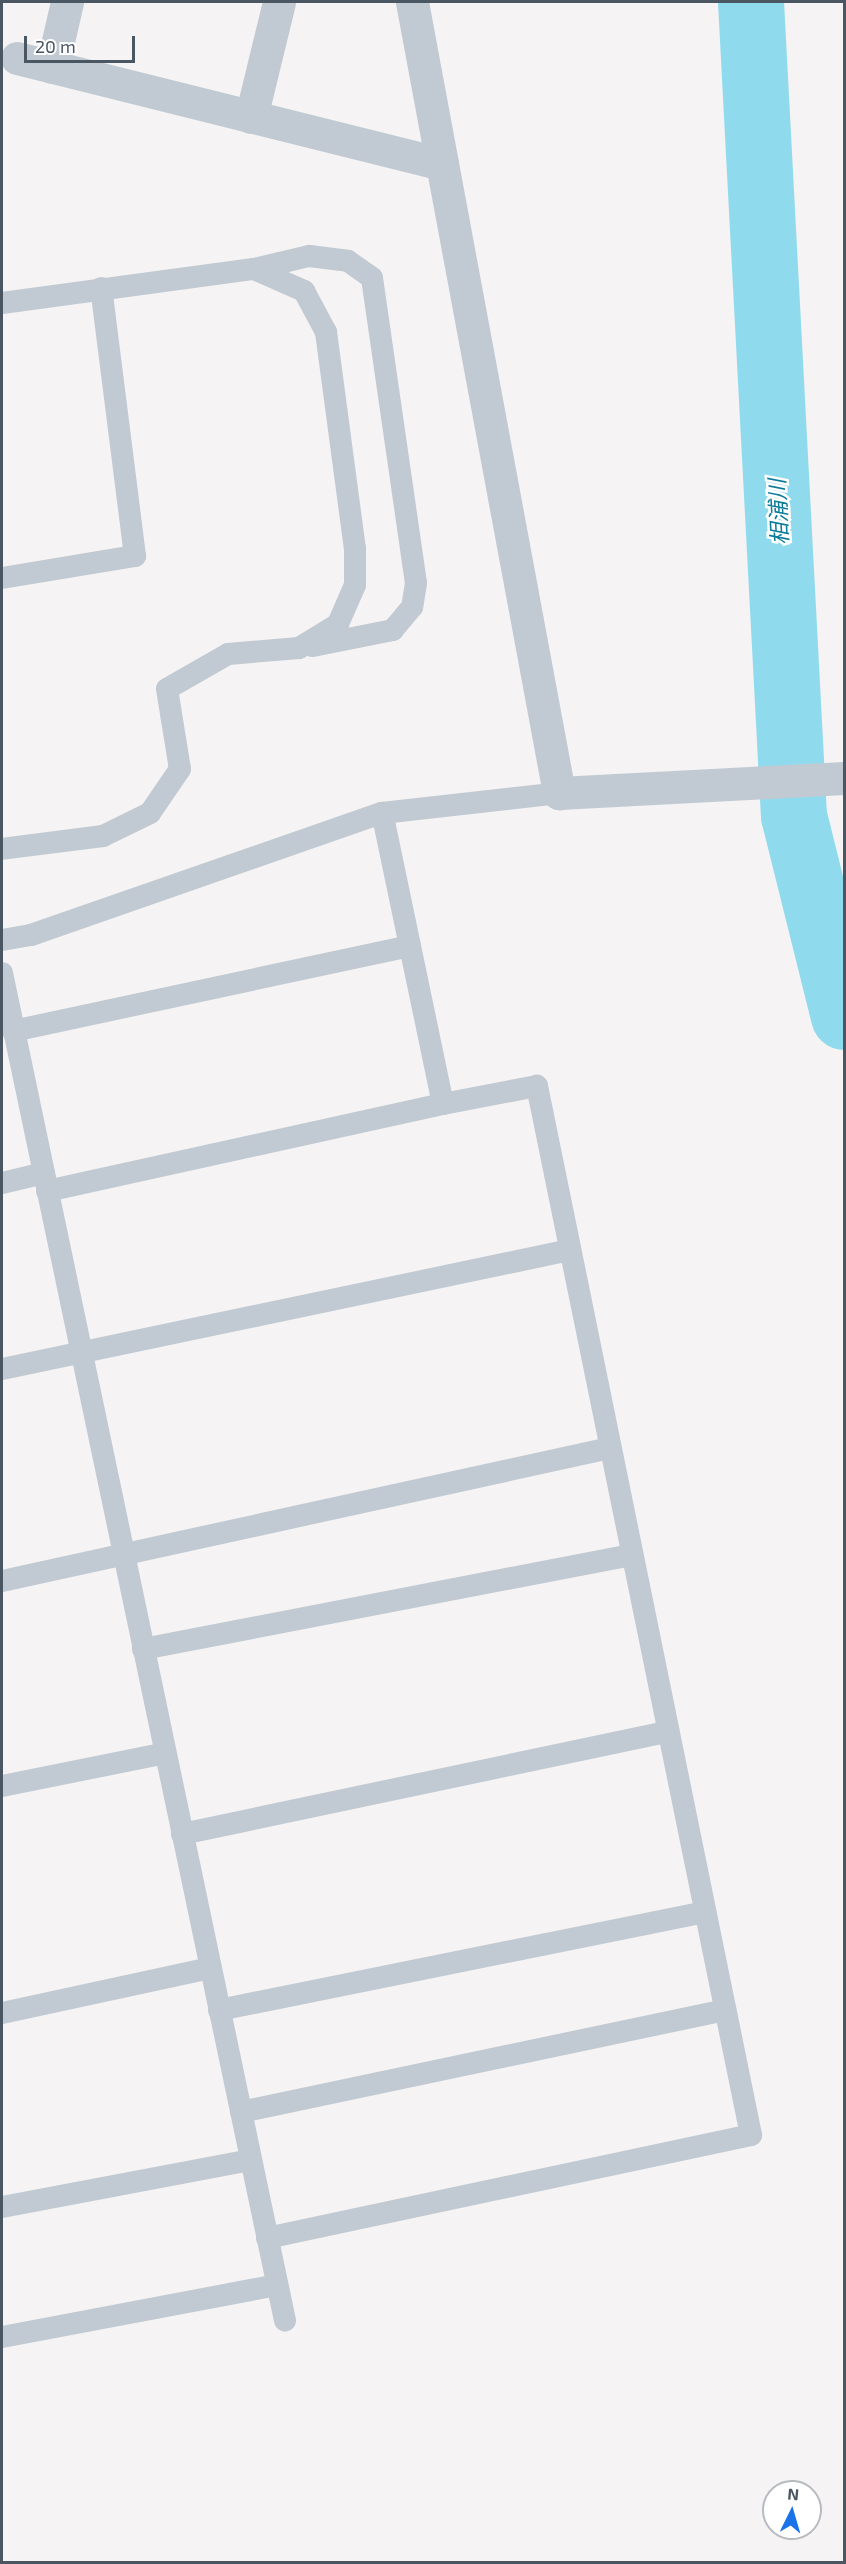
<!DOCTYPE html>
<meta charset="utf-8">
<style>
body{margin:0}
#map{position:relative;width:846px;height:2564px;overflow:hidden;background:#f5f3f3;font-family:"Exo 2","Noto Sans JP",sans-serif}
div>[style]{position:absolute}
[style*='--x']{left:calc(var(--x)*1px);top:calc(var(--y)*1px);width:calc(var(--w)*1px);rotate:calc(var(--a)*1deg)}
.river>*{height:66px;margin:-33px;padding:0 33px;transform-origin:33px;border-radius:33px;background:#90daee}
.service>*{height:22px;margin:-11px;padding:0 11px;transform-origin:11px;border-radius:11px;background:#c1cad2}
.minor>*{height:33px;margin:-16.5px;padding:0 16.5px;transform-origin:16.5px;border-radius:16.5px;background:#c1cad2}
.tertiary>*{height:33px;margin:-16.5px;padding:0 16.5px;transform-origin:16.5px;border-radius:16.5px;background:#c1cad2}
span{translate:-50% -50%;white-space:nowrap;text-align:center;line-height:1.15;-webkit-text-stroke:5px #fff;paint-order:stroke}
.water-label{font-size:22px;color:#0c7c9b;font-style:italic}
.frame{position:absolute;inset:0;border:3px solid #4a5661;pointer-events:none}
.north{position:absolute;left:762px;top:2480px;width:60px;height:60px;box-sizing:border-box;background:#fff;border:2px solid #b7bbc0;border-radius:50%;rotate:5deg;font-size:16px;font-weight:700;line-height:24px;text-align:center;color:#4a5661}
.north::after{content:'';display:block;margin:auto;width:21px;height:27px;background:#1a73e8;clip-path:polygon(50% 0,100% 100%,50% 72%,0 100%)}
.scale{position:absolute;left:24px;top:36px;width:111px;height:27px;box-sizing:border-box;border:3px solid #4a5661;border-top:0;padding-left:8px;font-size:18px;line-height:21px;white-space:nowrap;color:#4a5661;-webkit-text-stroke:4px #fff;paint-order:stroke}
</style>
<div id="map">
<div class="river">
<i style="--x:751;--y:2;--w:815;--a:86.98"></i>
<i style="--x:794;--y:816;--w:207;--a:76"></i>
</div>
<div class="service">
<i style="--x:254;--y:269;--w:57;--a:-13.3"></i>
<i style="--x:309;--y:256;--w:39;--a:7"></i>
<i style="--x:348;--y:261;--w:29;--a:35"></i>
<i style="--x:372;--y:278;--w:308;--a:81.8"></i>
<i style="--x:416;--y:583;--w:24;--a:99"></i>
<i style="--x:412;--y:607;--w:30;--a:130"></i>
<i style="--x:393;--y:630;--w:82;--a:168.7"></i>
<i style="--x:2;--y:303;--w:254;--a:-7.7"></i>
<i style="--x:254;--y:269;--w:55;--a:23.7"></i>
<i style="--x:304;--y:291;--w:47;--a:61.8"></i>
<i style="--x:326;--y:332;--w:219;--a:82.4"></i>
<i style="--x:355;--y:549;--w:36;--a:90"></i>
<i style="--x:355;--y:585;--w:43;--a:113.6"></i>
<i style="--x:338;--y:624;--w:46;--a:148.4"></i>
<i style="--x:299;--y:648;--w:71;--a:175.2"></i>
<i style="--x:228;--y:654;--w:70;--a:150.2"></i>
<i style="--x:167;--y:689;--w:81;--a:80.8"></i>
<i style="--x:180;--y:769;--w:53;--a:124.3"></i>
<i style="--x:150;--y:813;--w:52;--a:153.9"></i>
<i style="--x:103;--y:836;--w:102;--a:172.7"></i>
<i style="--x:2;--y:578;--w:135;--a:-9.4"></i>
<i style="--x:135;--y:556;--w:270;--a:-97.2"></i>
<i style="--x:2;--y:940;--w:29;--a:-10"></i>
<i style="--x:31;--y:935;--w:372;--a:-19.2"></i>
<i style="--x:382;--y:813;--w:178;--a:-6.4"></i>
<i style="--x:2;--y:973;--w:1377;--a:78.14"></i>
<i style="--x:13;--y:1031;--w:406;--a:-12.1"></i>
<i style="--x:2;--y:1183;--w:43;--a:-13.4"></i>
<i style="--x:47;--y:1191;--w:405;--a:-12.4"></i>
<i style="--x:443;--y:1104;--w:297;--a:-101.8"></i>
<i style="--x:2;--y:1369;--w:580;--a:-11.83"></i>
<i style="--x:2;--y:1581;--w:622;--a:-12.34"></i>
<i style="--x:143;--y:1649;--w:498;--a:-10.9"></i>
<i style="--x:2;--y:1786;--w:166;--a:-11.4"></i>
<i style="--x:182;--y:1834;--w:497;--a:-11.9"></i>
<i style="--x:219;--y:2010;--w:496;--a:-11.4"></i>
<i style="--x:2;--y:2013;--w:213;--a:-12.2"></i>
<i style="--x:241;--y:2112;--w:495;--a:-11.9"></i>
<i style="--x:2;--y:2207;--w:253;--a:-10.7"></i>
<i style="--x:267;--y:2238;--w:495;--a:-12"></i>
<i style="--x:751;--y:2135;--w:1071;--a:-101.53"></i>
<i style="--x:537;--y:1086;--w:96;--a:169.2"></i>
<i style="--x:2;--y:2337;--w:280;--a:-10.7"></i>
</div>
<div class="minor">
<i style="--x:412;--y:2;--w:805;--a:79.47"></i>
<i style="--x:17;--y:58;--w:438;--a:14"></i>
<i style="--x:52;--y:67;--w:67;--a:-77"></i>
<i style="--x:251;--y:117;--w:118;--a:-76.3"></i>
</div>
<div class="tertiary">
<i style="--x:559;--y:793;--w:285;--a:-3"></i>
</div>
<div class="water-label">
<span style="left:778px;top:512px;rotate:-93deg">相浦川</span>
</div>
<div class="frame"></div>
<div class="north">N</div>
<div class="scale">20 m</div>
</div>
